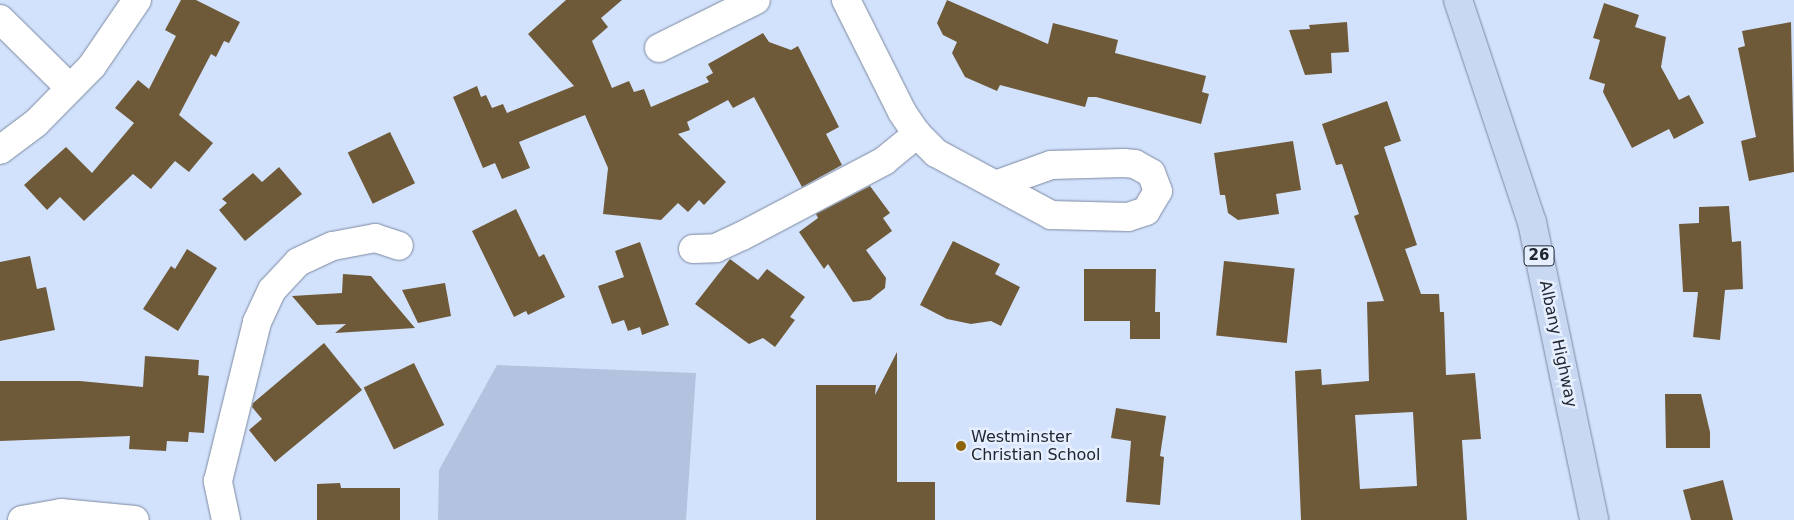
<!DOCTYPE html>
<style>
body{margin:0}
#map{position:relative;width:1794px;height:520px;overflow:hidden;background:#d3e2fc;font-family:"DejaVu Sans",sans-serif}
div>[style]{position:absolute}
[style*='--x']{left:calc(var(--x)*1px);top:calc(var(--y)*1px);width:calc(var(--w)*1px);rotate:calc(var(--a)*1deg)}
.green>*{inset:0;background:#b3c2df}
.building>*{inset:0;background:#6e5a39;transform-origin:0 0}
.roads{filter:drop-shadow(0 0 1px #7c89a1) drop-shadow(0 0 1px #7c89a1)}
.minor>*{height:28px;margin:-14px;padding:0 14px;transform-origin:14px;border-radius:14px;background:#fff}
.major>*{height:28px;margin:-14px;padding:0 14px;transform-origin:14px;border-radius:14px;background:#c8d7f2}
.dots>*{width:14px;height:14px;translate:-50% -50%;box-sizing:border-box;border:2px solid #e6efff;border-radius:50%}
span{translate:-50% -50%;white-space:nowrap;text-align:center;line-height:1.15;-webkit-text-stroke:5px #e6efff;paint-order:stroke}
.shield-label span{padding:1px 4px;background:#e6efff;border:1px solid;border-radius:4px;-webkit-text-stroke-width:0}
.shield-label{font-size:15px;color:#212630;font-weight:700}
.street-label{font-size:16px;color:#212630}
.poi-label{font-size:16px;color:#212630}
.left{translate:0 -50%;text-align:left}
</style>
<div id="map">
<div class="green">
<i style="clip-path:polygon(497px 365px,696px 373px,686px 520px,438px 520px,439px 470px)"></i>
</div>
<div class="building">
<i style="clip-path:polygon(181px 0,196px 0,240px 22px,229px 43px,224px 41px,216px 57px,211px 54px,179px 115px,213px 143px,189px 172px,175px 161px,151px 189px,133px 174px,84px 221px,60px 197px,47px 210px,24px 185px,66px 147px,92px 173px,134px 123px,115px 108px,138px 80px,149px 89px,176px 36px,165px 30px)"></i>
<i style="clip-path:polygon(566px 0,622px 0,601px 18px,608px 27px,592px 41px,612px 88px,629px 81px,634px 92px,644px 89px,651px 107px,709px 82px,706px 77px,713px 73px,708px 64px,763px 33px,769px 42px,791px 50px,798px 46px,839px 127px,826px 134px,842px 165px,802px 187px,754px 97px,733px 108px,728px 100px,687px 122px,690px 130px,678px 134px,726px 182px,704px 205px,699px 200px,688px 212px,678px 203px,661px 220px,603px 214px,608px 168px,585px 115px,519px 142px,530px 168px,502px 179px,495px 163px,483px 168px,453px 97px,477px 86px,481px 97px,486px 95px,492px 108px,503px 104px,507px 113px,574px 86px,528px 34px)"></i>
<i style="clip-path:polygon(947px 0,1048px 44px,1053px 23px,1118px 40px,1115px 53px,1206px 76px,1202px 92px,1209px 94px,1201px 124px,1096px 97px,1088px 97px,1085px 107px,1000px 85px,997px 91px,965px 77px,952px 53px,957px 42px,943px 35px,937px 23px)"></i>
<i style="clip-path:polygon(1604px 3px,1639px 15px,1635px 27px,1666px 37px,1661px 67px,1679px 100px,1689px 95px,1704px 123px,1674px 139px,1669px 129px,1632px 148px,1603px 92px,1605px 84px,1589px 79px,1600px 40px,1593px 38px)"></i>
<i style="clip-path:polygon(1347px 22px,1349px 52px,1331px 53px,1332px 73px,1305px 75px,1289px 30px,1310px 29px,1309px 25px)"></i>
<i style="clip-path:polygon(1791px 22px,1794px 172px,1749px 181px,1741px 141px,1756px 137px,1738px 48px,1745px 46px,1742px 31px)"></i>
<i style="clip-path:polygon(evenodd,1387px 101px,1401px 141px,1384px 147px,1417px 245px,1405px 249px,1421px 294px,1439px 294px,1440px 312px,1444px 312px,1446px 375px,1475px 373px,1481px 439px,1462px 440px,1467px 520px,1301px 520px,1295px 371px,1321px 369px,1322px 385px,1369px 381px,1367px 302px,1384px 301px,1354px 216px,1359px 214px,1342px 164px,1336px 165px,1322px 124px,1387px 101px,1413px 412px,1417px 486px,1360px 489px,1355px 415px,1413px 412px)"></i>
<i style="left:390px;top:132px;width:57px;height:47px;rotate:64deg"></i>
<i style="clip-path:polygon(1293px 141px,1301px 190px,1276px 194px,1279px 214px,1238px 220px,1228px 213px,1225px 195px,1220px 195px,1214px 153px)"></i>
<i style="clip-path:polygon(279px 167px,302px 194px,245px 241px,219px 210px,227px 203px,222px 199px,253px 173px,262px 182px)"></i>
<i style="clip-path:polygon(870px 186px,890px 213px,883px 218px,892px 231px,866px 250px,886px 278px,885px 288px,870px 300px,853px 302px,828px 264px,824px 269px,799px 232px,818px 218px,816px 214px)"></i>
<i style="clip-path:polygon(1729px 206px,1732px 242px,1741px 241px,1743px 289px,1725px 290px,1720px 340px,1693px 337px,1698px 292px,1683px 292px,1679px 224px,1699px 223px,1699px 207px)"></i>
<i style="clip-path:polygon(516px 209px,539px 257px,544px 254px,565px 297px,528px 315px,526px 311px,514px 317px,472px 231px)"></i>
<i style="clip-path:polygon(953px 241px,1000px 264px,995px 274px,1020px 287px,1001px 326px,991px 321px,971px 324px,947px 319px,920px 305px)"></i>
<i style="clip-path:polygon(640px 242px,669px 325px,642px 335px,640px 327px,628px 331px,624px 320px,612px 324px,598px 286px,624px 277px,615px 251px)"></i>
<i style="clip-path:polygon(187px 249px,217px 268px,178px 331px,143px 309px,171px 266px,175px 269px)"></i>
<i style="clip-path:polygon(30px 256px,37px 289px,46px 287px,55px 330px,0 341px,0 262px)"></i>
<i style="clip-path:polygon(730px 259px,758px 280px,767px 269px,805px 297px,790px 317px,795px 320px,775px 347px,763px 338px,749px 344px,695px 304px)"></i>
<i style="left:1224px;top:261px;width:71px;height:75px;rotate:6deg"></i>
<i style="clip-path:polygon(1084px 269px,1156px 269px,1155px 312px,1160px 312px,1160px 339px,1130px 339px,1130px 321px,1084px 321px)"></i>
<i style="clip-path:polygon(343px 274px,371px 276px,415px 328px,335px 333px,346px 324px,317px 325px,292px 296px,342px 293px)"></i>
<i style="clip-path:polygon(445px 283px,451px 316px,418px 323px,402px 290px)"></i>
<i style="clip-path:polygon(324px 343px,362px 390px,275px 462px,249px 430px,262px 419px,252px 407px,253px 403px)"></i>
<i style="clip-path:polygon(897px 352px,897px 482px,935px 482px,935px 520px,816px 520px,816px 385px,876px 385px,875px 395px)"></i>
<i style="clip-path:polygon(145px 356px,199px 360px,198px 375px,209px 376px,204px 433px,189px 432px,188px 442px,167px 441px,166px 451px,129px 449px,130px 436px,0 441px,0 381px,80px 381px,143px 387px)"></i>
<i style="left:414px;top:363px;width:69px;height:56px;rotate:64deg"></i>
<i style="clip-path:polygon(1665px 394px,1701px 394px,1710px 432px,1710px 448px,1666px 448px)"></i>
<i style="clip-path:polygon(1116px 408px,1166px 416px,1160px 456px,1164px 457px,1160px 505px,1126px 502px,1131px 441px,1111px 438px)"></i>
<i style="clip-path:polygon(1723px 480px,1733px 520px,1691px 520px,1683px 490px)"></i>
<i style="clip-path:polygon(340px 483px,341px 488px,400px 488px,400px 520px,317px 520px,317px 484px)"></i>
</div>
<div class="roads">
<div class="minor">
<i style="--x:846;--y:0;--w:125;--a:63.4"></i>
<i style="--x:902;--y:112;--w:27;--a:56"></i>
<i style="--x:917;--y:134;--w:27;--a:45"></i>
<i style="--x:936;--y:153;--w:131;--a:28.3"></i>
<i style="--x:1051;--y:215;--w:77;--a:1.5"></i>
<i style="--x:1128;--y:217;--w:19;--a:-18"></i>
<i style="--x:1146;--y:211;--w:23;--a:-59"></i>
<i style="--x:1158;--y:191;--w:19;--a:-111"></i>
<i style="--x:1151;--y:173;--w:18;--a:-151"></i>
<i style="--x:1135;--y:164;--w:11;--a:-175"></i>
<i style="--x:1124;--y:163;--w:73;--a:178.4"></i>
<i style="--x:1051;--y:165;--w:56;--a:160.3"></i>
<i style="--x:0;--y:19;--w:98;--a:44.6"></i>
<i style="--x:659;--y:48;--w:108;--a:-26.3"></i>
<i style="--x:0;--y:150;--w:45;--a:-36.9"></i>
<i style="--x:36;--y:123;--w:80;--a:-45.5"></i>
<i style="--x:92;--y:66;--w:80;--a:-55.7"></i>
<i style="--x:693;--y:249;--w:23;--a:-2"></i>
<i style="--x:716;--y:248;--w:29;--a:-25"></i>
<i style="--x:742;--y:236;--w:161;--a:-27.8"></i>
<i style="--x:884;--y:161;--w:43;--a:-39.3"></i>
<i style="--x:22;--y:520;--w:40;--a:-10"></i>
<i style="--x:61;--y:513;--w:74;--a:5.4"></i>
<i style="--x:226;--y:520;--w:40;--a:-102"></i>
<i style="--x:218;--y:481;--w:164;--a:-76.2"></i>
<i style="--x:257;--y:322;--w:35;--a:-65"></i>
<i style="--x:272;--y:290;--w:38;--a:-47"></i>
<i style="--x:298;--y:262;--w:38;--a:-25"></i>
<i style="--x:333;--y:246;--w:43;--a:-10.8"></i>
<i style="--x:375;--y:238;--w:25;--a:18"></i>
</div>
<div class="major">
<i style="--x:1458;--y:0;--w:234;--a:71.6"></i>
<i style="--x:1532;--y:222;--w:304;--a:78.2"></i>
</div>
</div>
<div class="dots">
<i style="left:961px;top:446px;background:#8e6409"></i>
</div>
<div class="shield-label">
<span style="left:1539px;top:256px">26</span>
</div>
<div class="street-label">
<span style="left:1558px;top:344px;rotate:78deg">Albany Highway</span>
</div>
<div class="poi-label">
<span class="left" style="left:971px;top:446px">Westminster<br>Christian School</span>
</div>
</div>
